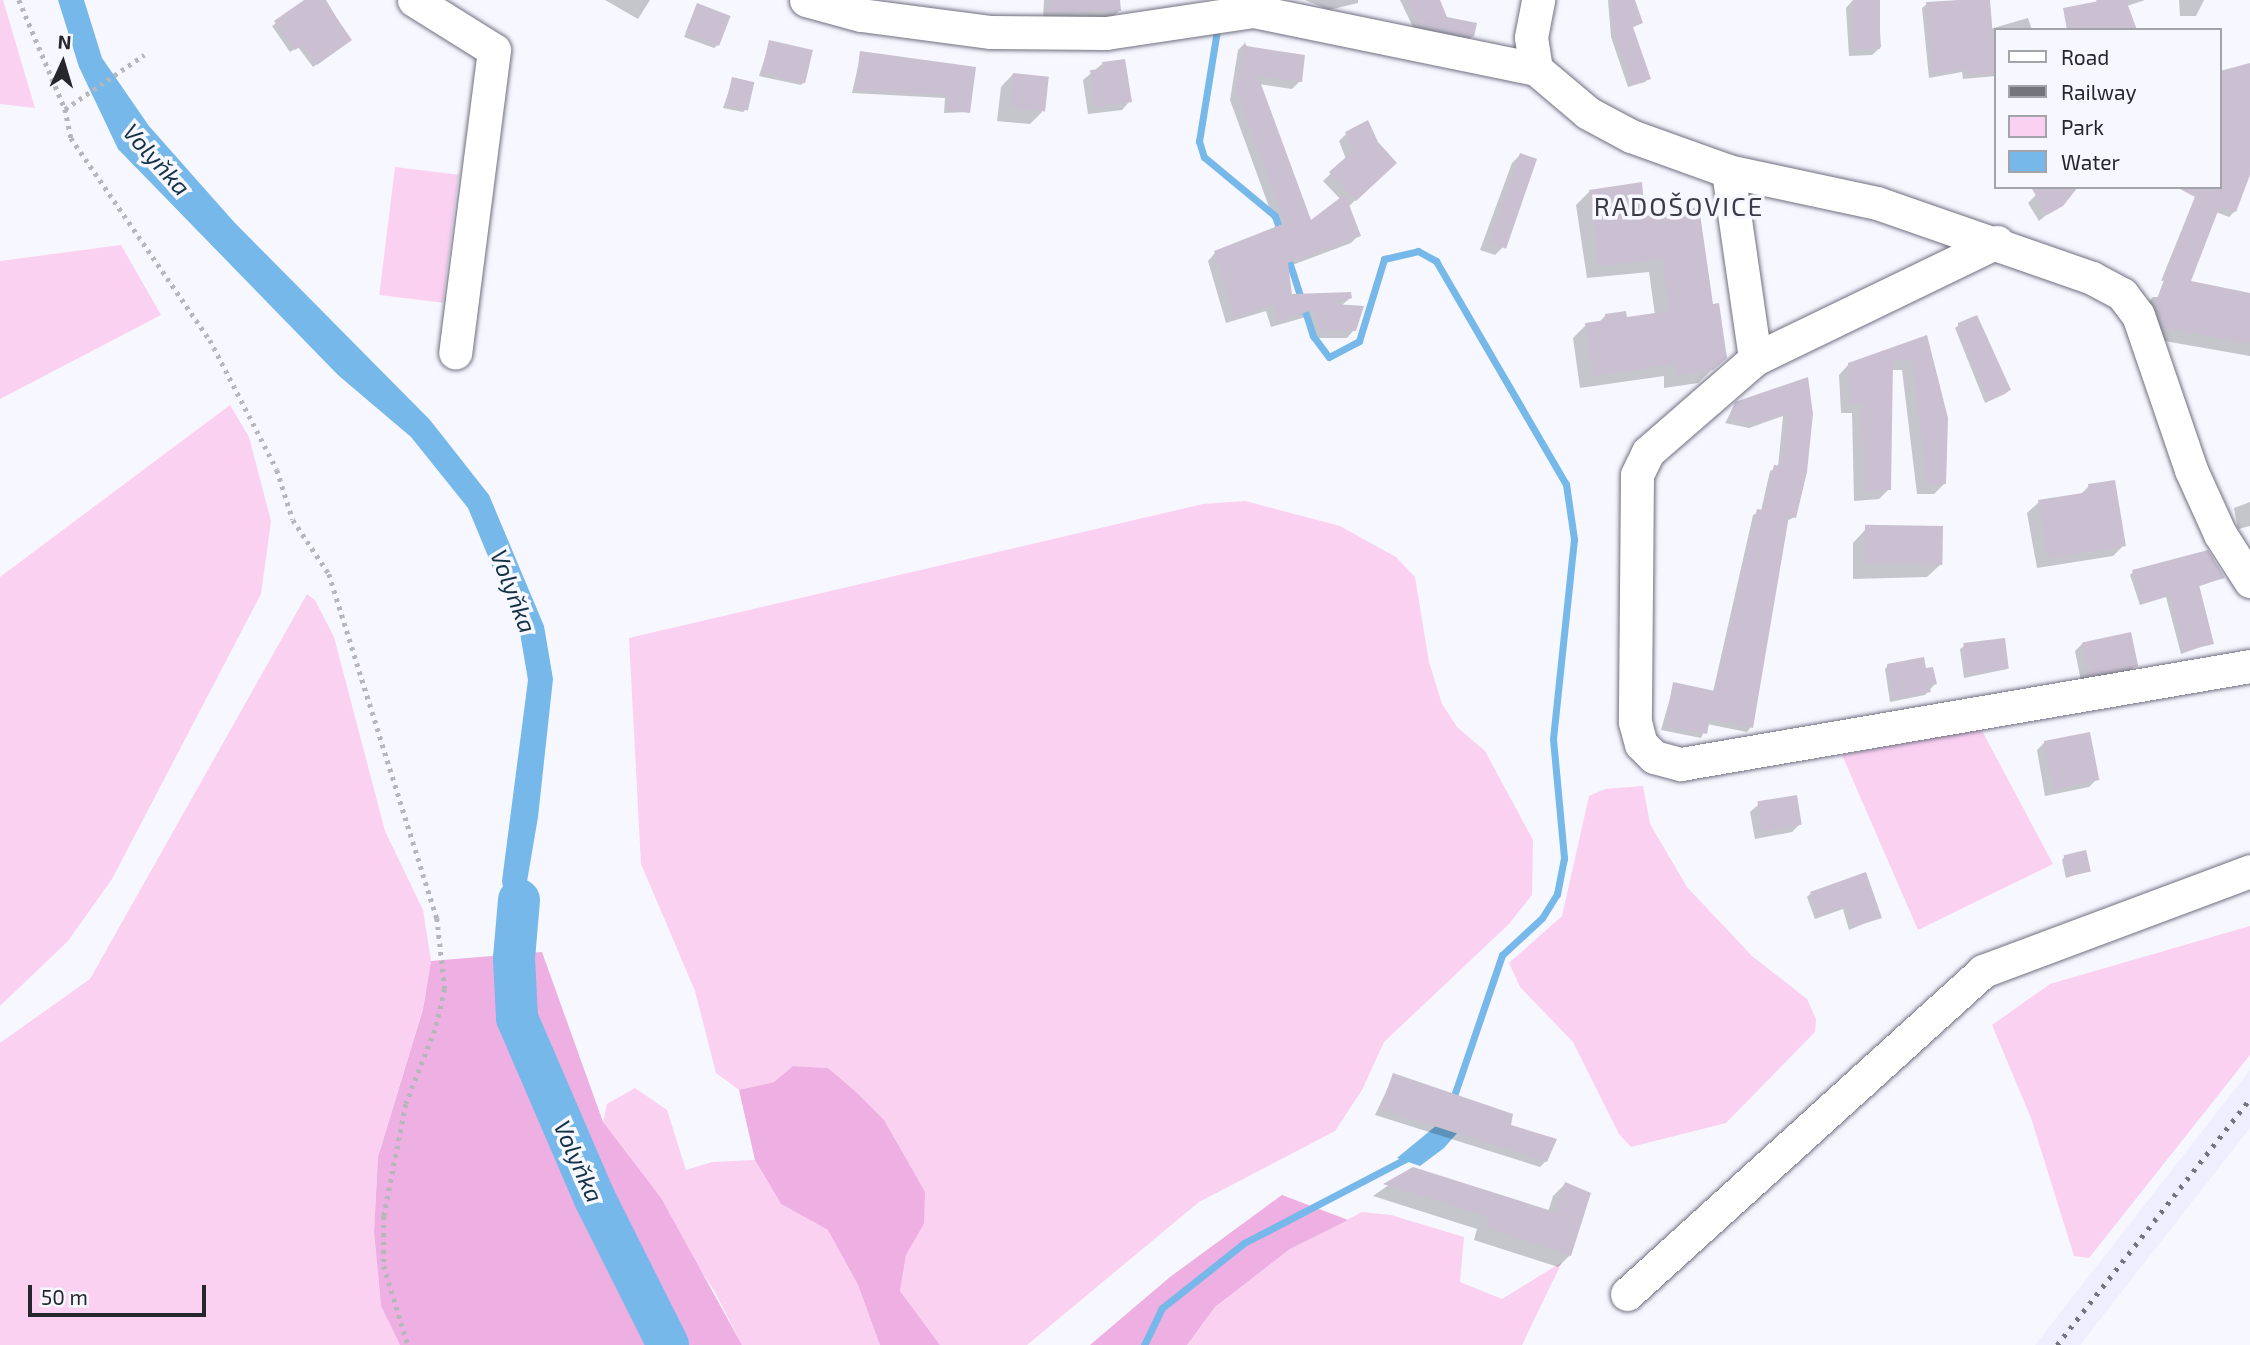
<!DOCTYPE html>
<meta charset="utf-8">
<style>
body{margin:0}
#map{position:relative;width:2250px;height:1345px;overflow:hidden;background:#f7f7ff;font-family:"Exo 2",sans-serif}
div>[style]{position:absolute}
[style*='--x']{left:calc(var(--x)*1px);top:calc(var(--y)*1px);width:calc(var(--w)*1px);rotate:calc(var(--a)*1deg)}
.built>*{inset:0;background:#efeefe}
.green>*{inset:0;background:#fbd1f2;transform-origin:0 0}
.forest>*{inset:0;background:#eeafe2}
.water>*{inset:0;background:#75b8e9}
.shadow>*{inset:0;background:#0003}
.stream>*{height:7px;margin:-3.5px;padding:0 3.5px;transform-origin:3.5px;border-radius:3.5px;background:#75b8e9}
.river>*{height:42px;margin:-21px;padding:0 21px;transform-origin:21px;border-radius:21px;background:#75b8e9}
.building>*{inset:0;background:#cac0d1;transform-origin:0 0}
.path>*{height:4.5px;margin-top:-2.25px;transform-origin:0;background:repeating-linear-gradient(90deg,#b6b6bd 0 3.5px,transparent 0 8.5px)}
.roads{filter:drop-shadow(0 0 2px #706f80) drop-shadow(0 0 2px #706f80)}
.minor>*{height:33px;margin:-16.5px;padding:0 16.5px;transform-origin:16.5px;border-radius:16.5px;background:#fff}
.rail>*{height:5px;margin-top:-2.5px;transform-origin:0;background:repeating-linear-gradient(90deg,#74747c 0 3.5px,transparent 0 10.5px)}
span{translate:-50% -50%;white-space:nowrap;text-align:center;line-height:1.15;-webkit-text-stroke:7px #f7f7ff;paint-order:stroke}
.water-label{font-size:24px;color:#143246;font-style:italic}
.quarter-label{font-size:26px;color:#3c3b4a;letter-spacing:2px}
.legend{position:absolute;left:1994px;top:28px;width:228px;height:161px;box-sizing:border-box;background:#f7f7ff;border:2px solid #a3a3ab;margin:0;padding:9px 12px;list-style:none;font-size:21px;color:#26262d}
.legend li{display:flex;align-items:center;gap:14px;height:35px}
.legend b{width:35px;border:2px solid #a3a3ab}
.north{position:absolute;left:28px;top:28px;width:70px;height:70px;-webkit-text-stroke:5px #f7f7ff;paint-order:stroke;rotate:4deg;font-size:19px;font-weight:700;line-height:28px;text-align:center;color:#26262d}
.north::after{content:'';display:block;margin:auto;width:24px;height:32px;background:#26262d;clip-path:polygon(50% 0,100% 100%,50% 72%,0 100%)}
.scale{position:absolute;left:28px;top:1285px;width:178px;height:32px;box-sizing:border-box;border:4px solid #26262d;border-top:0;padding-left:9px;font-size:21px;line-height:24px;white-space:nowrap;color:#26262d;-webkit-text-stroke:5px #f7f7ff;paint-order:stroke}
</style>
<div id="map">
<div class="built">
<i style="clip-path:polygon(2250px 1070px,2250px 1128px,2080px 1345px,2035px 1345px)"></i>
</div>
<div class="green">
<i style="clip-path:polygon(0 0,3px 0,35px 108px,0 104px)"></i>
<i style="left:395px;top:167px;width:64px;height:129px;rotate:7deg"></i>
<i style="clip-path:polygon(121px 245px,161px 315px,0 399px,0 261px)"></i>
<i style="clip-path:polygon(230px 405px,249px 437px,271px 521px,261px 594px,112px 879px,68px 941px,0 1006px,0 577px)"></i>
<i style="clip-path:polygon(1245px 501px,1340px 526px,1396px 557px,1415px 577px,1429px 662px,1442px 704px,1457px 727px,1485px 751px,1533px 840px,1532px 895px,1509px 924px,1384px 1042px,1362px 1090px,1335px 1131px,1199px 1202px,1027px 1345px,940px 1345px,900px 1291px,906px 1255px,924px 1224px,884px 1120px,828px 1068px,793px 1066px,774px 1082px,739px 1090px,716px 1073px,695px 991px,641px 864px,629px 638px,1203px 504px)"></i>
<i style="clip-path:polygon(307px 594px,315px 600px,334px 637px,385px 831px,423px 910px,431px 961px,423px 1008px,378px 1157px,374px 1232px,381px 1306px,400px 1345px,0 1345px,0 1043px,90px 979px)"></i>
<i style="clip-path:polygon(1980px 727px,2053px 864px,1918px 930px,1842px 755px)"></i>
<i style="clip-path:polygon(1643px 786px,1650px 824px,1687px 887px,1752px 956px,1807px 999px,1816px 1019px,1815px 1032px,1726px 1123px,1631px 1147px,1619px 1134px,1573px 1042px,1520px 987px,1509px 963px,1562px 916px,1589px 796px,1605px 789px)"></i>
<i style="clip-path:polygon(2250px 926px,2250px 1055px,2089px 1258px,2074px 1256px,2031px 1118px,1992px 1025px,2050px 984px)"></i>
<i style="clip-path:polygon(635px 1088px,667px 1110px,686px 1170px,712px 1162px,755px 1160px,781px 1204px,828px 1230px,858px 1285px,880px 1345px,742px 1345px,715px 1292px,603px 1122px,607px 1104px)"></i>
<i style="clip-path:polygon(1362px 1212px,1391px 1215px,1464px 1237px,1460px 1282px,1502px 1299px,1562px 1262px,1522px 1345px,1187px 1345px,1215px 1307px,1290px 1249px)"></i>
</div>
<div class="forest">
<i style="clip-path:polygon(542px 952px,603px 1122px,661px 1198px,742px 1345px,400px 1345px,381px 1306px,374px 1232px,378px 1157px,423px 1009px,431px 961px)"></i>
<i style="clip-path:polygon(793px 1066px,828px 1068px,857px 1093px,884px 1120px,925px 1192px,924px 1224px,906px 1255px,900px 1291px,940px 1345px,880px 1345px,858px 1285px,828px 1230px,781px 1204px,755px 1160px,739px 1090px,774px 1082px)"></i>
<i style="clip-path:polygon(1282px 1195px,1348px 1220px,1290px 1249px,1215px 1307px,1187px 1345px,1090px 1345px,1170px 1277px)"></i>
</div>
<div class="water">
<i style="clip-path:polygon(58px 0,84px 0,102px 58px,149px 126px,234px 222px,430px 420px,489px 495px,544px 626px,553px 679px,538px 817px,514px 958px,502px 881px,528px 680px,520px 633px,468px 508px,411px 437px,338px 375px,118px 149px,79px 67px)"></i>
<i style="clip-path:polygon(1437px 1125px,1458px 1132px,1444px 1148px,1420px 1166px,1397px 1158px)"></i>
</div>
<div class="shadow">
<i style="clip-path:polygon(307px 0,326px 0,350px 40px,313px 67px,298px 47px,290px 52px,272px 26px)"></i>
<i style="clip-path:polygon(605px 0,650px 0,638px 19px)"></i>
<i style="clip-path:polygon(1044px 0,1119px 0,1119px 11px,1112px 18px,1043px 20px)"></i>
<i style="clip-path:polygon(1305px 0,1358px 0,1358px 3px,1329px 10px)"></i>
<i style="clip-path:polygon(1400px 0,1438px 0,1446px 18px,1473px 36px,1468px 40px,1414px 29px)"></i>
<i style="clip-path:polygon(1608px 0,1633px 0,1641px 23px,1631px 28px,1649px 78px,1645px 82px,1628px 87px,1611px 37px)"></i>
<i style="clip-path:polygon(1853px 0,1878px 0,1881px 47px,1872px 55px,1849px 56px,1846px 8px)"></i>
<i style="clip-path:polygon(1956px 0,1988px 0,1990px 29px,2028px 18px,2032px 30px,1996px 30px,1996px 76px,1963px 79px,1962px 72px,1929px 78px,1922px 8px,1927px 4px,1956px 4px)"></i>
<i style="clip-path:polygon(2096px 0,2145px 0,2127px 6px,2107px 30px)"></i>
<i style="clip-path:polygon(2179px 0,2225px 0,2204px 0,2196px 16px,2180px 16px)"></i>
<i style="clip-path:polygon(698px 5px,718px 45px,714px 48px,684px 37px)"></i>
<i style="clip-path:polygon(770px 42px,804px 82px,801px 85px,759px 76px)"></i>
<i style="clip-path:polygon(1244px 44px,1300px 81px,1292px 89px,1259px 84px,1311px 223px,1340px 199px,1323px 181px,1346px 159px,1339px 141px,1346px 134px,1388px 170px,1348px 207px,1359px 235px,1351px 243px,1287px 267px,1291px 296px,1350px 298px,1341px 306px,1354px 330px,1347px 338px,1312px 338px,1306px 317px,1271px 327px,1266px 311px,1226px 323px,1208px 261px,1215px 253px,1277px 229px,1230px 100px,1238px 50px)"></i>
<i style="clip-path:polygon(861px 53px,974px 68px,968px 112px,944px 113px,945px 98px,852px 93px)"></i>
<i style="clip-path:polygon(1102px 64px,1130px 101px,1122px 110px,1088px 114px,1083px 80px)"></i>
<i style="clip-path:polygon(2250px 65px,2250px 170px,2235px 211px,2229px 217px,2216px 212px,2186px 278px,2161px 281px,2199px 187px,2220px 187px)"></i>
<i style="clip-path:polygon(1013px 74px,1042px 112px,1030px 124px,997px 121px,1001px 87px)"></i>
<i style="clip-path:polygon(733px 79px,746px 109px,743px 112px,723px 108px)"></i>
<i style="clip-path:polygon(1520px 155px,1503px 247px,1495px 255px,1480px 250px,1512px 163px)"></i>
<i style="clip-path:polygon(1589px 192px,1644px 218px,1711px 306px,1725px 357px,1698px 383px,1664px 388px,1664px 376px,1580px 388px,1573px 338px,1586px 325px,1598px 323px,1606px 315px,1625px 319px,1655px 315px,1649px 272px,1587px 278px,1576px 205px)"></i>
<i style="clip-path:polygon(2036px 195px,2062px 202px,2039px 221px,2028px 203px)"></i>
<i style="clip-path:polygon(2153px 297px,2250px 299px,2250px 356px,2153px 339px,2143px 308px)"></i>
<i style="clip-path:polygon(1959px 325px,2009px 390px,2005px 394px,1985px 403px,1955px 328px)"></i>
<i style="clip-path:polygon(1926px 338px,1944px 484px,1934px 494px,1917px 494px,1902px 370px,1891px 370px,1889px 489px,1879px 499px,1854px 501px,1852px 413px,1841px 413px,1839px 375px,1849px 364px)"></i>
<i style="clip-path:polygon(1807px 379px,1795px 517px,1786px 521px,1751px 727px,1747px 732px,1707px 724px,1701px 738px,1661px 730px,1674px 684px,1713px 692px,1753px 515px,1761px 511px,1770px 471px,1778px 467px,1783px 416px,1749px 428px,1725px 423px,1736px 404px)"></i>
<i style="clip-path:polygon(2089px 486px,2124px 545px,2113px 556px,2037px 568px,2027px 513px,2039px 502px,2079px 496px)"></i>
<i style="clip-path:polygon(2250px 502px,2250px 526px,2238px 529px,2234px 508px)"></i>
<i style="clip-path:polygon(1865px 530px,1940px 565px,1927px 577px,1853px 579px,1853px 543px)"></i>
<i style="clip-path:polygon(2133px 572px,2223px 578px,2197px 587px,2212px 643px,2181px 654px,2166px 597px,2140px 605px,2130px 575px)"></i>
<i style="clip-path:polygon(2083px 643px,2136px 665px,2128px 673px,2081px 681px,2075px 651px)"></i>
<i style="clip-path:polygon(1964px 646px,2007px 669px,1964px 678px,1960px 649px)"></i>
<i style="clip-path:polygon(1888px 665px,1925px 670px,1935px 684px,1925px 695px,1890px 702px,1885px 669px)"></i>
<i style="clip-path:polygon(2045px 742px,2097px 779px,2089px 787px,2045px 796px,2037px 750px)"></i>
<i style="clip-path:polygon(1759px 804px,1800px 824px,1792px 832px,1755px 839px,1750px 812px)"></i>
<i style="clip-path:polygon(2065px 856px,2089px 870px,2066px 878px,2062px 860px)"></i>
<i style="clip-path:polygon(1811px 893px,1880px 917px,1849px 930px,1843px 909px,1815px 919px,1807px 897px)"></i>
<i style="clip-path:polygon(1394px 1075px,1509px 1126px,1546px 1161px,1540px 1167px,1375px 1115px)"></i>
<i style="clip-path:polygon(1413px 1168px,1548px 1212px,1553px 1196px,1565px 1184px,1570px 1255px,1558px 1267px,1474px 1240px,1477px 1229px,1373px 1196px)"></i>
</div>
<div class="stream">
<i style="--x:1218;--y:24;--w:119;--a:99.2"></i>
<i style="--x:1199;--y:141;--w:17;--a:73"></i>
<i style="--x:1204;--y:157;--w:92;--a:39.7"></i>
<i style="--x:1275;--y:216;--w:18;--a:71"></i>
<i style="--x:1287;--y:255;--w:85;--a:72.2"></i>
<i style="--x:1313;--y:336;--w:26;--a:53"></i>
<i style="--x:1329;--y:357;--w:34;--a:-28"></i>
<i style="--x:1359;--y:341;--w:86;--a:-73"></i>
<i style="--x:1384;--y:259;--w:35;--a:-13"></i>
<i style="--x:1418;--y:251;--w:21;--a:29"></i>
<i style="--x:1436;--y:261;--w:258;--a:59.8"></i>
<i style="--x:1566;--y:484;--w:56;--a:81.7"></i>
<i style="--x:1574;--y:539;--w:201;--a:96"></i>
<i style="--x:1553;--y:739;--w:120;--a:84.7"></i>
<i style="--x:1564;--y:858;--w:37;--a:101"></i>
<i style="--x:1557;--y:894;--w:28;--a:122"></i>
<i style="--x:1542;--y:918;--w:54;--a:137.2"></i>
<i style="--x:1502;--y:955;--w:155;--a:108.8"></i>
<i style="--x:1144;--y:1345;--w:41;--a:-64.1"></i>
<i style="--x:1162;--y:1308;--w:105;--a:-38.4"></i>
<i style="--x:1244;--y:1243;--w:186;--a:-27.5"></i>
</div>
<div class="river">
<i style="--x:519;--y:900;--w:58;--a:94.9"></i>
<i style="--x:514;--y:958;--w:60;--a:87.1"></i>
<i style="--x:517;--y:1018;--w:197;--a:66.7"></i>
<i style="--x:595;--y:1199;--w:163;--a:63.4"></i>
</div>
<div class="building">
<i style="clip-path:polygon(304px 0,324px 0,352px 40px,317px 65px,303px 45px,295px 50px,274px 21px)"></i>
<i style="clip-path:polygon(1050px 0,1120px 0,1121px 11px,1049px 13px)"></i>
<i style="clip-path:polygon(1408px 0,1440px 0,1447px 17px,1477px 23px,1474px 37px,1418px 25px)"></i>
<i style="clip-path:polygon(1612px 0,1635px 0,1643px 23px,1633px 27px,1651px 79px,1632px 85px,1614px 33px)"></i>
<i style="left:1854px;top:0;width:26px;height:49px"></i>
<i style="clip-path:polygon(1960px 0,1990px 0,1996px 73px,1967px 76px,1966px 68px,1932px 74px,1926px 2px)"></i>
<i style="clip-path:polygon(2104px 0,2126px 0,2137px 30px,2067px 30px,2063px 8px)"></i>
<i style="left:697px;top:3px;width:36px;height:32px;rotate:21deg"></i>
<i style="left:769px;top:40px;width:45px;height:34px;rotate:13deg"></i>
<i style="clip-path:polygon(1245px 41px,1246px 46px,1305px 55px,1302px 82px,1258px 76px,1311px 220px,1345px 194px,1361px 236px,1288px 263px,1292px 294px,1351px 292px,1352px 298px,1334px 304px,1364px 306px,1356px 331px,1320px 331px,1313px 310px,1278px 321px,1273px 304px,1234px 317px,1214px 251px,1285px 223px,1236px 91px)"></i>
<i style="clip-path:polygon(860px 51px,976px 67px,970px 113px,946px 110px,948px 95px,855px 90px)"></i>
<i style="clip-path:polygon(1125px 59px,1132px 102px,1095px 107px,1090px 70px,1103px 69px,1102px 62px)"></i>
<i style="clip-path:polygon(2250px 63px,2250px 175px,2236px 212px,2220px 206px,2191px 281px,2250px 293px,2250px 344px,2164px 328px,2155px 304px,2195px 197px,2176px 187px,2220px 187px,2220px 71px)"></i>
<i style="left:1013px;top:73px;width:36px;height:35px;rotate:6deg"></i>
<i style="left:732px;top:77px;width:23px;height:29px;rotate:13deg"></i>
<i style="clip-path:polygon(1368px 120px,1378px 142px,1397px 163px,1356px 201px,1329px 172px,1353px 151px,1345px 132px)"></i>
<i style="left:1520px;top:153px;width:18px;height:95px;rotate:19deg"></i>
<i style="clip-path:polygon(1642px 182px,1645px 216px,1699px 207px,1713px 304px,1719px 303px,1727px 358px,1713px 370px,1677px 375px,1676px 364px,1593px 376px,1585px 323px,1606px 320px,1605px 314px,1626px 311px,1627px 317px,1669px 311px,1662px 259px,1599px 266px,1589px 190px)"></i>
<i style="clip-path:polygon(2031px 187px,2078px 187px,2063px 206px,2047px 215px)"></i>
<i style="clip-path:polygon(1977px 315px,2011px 390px,1989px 400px,1958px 331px,1958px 323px)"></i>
<i style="clip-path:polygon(1927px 335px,1948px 418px,1946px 484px,1927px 485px,1912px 360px,1893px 361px,1891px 490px,1864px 491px,1862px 404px,1850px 404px,1848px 363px)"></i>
<i style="clip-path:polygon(1808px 377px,1813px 414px,1807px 472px,1796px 518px,1789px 516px,1753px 728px,1710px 719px,1707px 734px,1665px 726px,1673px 682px,1715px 691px,1757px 509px,1763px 510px,1774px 465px,1782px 466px,1787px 413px,1754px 424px,1728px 418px,1735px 402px)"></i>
<i style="clip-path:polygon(2115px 480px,2126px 546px,2048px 558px,2038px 500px,2089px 492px,2088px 484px)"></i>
<i style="left:1943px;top:526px;width:39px;height:78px;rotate:91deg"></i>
<i style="clip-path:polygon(2208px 550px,2225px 578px,2199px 585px,2214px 644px,2184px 651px,2170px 595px,2143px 603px,2132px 570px)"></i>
<i style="left:2131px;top:632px;width:35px;height:50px;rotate:78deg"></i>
<i style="left:2005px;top:638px;width:31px;height:42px;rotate:83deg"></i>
<i style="clip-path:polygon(1924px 657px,1926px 668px,1933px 667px,1937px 684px,1929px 686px,1931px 692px,1893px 699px,1887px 664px)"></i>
<i style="left:2090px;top:732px;width:49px;height:47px;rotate:79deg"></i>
<i style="left:1797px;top:795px;width:30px;height:40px;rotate:81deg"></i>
<i style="left:2086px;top:850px;width:22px;height:23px;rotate:77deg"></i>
<i style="clip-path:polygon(1866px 872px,1882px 918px,1853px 927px,1846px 907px,1818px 916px,1810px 892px)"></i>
<i style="clip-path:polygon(1393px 1073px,1513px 1114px,1511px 1125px,1557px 1139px,1547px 1162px,1380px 1109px)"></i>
<i style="clip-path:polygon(1413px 1167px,1555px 1212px,1565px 1182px,1591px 1193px,1571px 1256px,1485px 1228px,1488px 1217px,1383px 1184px)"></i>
</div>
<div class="path">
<i style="--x:19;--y:0;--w:118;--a:67.1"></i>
<i style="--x:65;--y:109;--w:30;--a:78"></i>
<i style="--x:71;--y:138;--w:245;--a:55.5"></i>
<i style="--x:210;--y:340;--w:146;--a:62.7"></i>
<i style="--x:277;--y:470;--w:52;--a:72.3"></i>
<i style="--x:293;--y:520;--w:65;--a:56.3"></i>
<i style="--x:329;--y:574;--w:361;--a:72.6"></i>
<i style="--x:437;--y:918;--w:71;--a:83.6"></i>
<i style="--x:445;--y:989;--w:42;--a:103.7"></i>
<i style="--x:435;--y:1030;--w:79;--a:111.4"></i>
<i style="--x:406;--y:1104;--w:114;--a:101.1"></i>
<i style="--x:384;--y:1216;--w:50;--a:90"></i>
<i style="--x:384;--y:1266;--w:83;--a:73.1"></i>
<i style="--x:65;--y:109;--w:96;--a:-34.4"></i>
</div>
<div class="roads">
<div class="minor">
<i style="--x:414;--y:0;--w:94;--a:32"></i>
<i style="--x:494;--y:50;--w:305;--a:97.3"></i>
<i style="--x:806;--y:0;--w:57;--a:15.3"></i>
<i style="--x:861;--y:15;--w:131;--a:7.5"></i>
<i style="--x:991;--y:32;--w:115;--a:0.5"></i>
<i style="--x:1106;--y:33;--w:149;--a:-8.5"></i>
<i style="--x:1253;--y:11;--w:289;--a:11.6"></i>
<i style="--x:1536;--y:69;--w:68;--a:40.2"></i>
<i style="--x:1588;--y:113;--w:49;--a:28.1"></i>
<i style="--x:1631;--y:136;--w:103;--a:19.8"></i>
<i style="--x:1728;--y:171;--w:152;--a:12.1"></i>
<i style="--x:1877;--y:203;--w:228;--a:19.2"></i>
<i style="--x:2092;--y:278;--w:34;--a:28"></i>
<i style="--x:2122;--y:294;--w:26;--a:53"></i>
<i style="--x:2138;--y:315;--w:164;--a:71.1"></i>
<i style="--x:2191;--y:470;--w:70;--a:65.6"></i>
<i style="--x:2220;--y:534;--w:56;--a:57.4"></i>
<i style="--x:1536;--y:69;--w:32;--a:-99"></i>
<i style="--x:1531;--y:37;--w:38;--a:-79"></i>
<i style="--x:1728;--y:171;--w:190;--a:81.8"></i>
<i style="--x:1755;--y:359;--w:142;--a:139"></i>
<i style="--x:1648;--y:452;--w:25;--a:116"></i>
<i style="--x:1637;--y:475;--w:247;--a:90.5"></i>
<i style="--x:1635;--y:722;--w:23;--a:75"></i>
<i style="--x:1641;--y:744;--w:18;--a:45"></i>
<i style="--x:1654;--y:757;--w:28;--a:15"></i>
<i style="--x:1681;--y:764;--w:577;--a:-9.77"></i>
<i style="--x:1755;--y:359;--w:269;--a:-25.8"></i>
<i style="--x:1627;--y:1294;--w:481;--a:-42.2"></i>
<i style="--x:1983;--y:971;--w:285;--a:-20.5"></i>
</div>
</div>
<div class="rail">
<i style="--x:2057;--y:1345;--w:313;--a:-51.9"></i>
</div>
<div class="water-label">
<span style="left:157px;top:159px;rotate:48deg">Volyňka</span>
<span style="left:514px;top:591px;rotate:69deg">Volyňka</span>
<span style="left:579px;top:1161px;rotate:66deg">Volyňka</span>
</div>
<div class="quarter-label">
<span style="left:1679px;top:206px">RADOŠOVICE</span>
</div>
<ul class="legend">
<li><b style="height:9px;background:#fff"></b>Road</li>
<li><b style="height:9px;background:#74747c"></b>Railway</li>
<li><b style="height:19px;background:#fbd1f2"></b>Park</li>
<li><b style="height:19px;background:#75b8e9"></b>Water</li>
</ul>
<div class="north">N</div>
<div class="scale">50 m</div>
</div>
